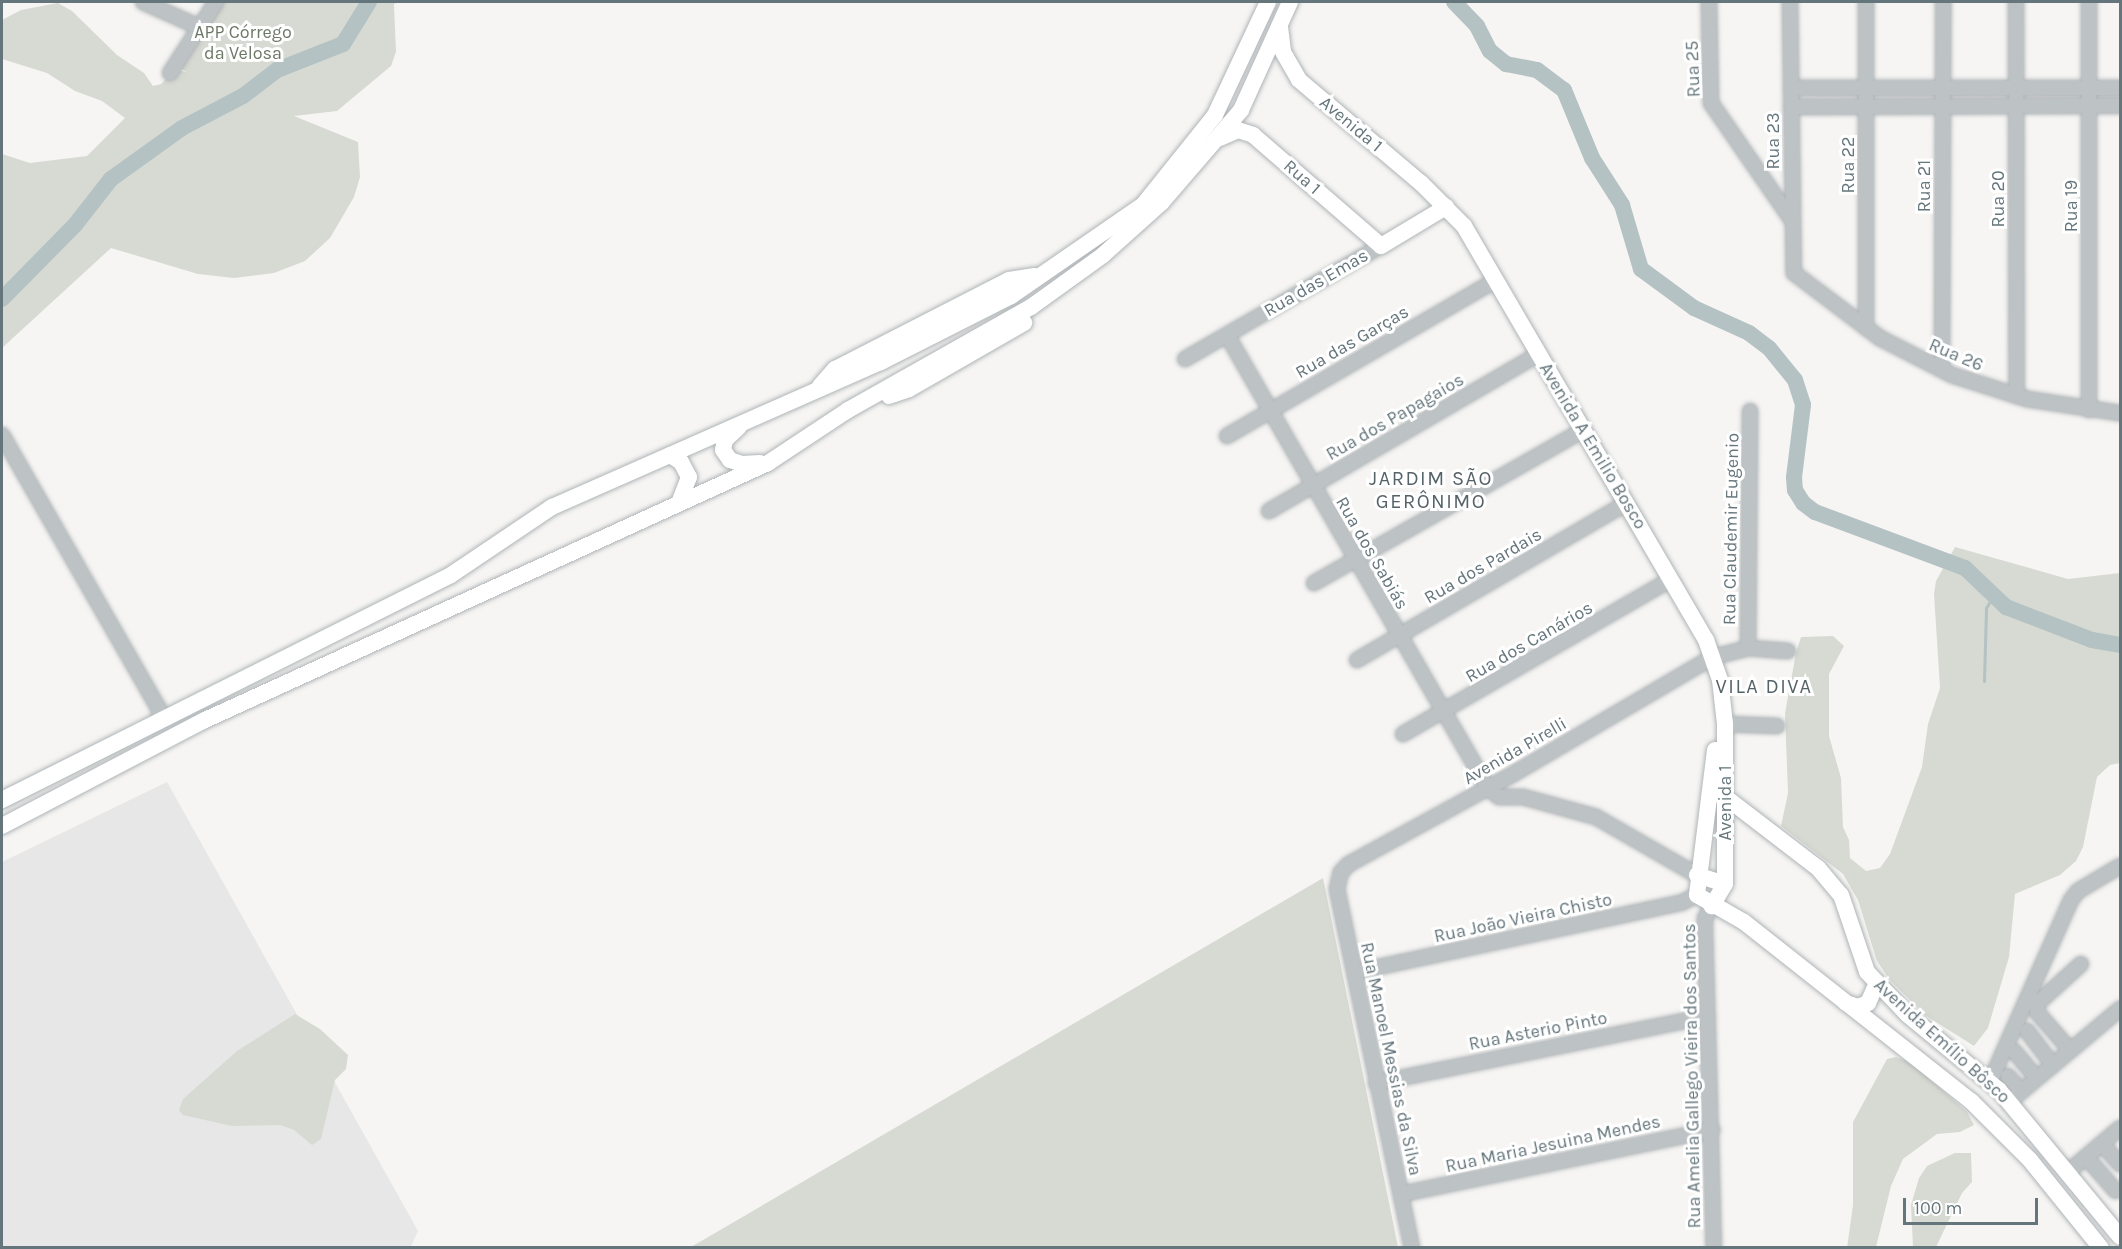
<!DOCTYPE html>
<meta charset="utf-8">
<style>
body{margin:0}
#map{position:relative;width:2122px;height:1249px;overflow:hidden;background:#f6f5f3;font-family:Karla,sans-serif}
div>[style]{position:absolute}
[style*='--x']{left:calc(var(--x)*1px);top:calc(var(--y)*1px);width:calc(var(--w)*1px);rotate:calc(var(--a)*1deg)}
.built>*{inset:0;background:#e6e7e6}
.green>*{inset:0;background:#d7dad2}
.stream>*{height:3px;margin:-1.5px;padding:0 1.5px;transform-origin:1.5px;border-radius:1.5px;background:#b4c2c4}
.river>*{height:16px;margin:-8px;padding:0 8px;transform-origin:8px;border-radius:8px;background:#b4c2c4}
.roads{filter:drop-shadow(0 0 2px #afb4b7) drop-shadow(0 0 2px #afb4b7)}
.minor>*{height:14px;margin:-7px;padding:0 7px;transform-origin:7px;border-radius:7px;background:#bdc2c4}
.major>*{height:16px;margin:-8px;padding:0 8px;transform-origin:8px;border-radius:8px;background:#fff}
span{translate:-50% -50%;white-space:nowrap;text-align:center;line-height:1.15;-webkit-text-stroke:6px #fff;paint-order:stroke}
.park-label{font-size:18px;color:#6d7966}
.street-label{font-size:18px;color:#64757b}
.neighbourhood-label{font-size:20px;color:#556267;letter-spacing:1.5px}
.frame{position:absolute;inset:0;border:3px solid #64757b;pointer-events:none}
.scale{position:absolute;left:1903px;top:1198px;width:135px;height:27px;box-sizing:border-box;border:3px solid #64757b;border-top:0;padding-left:8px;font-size:18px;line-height:21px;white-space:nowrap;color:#64757b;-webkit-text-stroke:4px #fff;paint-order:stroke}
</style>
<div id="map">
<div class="built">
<i style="clip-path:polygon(167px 782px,418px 1231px,410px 1248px,2px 1248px,2px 862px)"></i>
</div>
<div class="green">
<i style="clip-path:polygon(220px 2px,398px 2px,394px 4px,396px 52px,391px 66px,337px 111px,294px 116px,358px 142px,360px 177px,354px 197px,330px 238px,305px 261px,274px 273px,234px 278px,198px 274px,111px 248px,2px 348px,2px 154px,30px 163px,87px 156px,125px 118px,102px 101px,75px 91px,47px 73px,2px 59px,2px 20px,21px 10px,58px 3px,72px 11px,117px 55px,144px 73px,153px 86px,161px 84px,175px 70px,187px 72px,173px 65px)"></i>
<i style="clip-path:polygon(1955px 547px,2068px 579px,2120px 573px,2120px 763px,2110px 765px,2097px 777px,2083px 847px,2076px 861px,2060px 875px,2015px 894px,2009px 957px,1988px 1028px,1974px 1046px,1925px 1015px,1890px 980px,1877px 961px,1858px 900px,1843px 874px,1781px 826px,1788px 793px,1785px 713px,1796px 653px,1801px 637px,1833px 636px,1844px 646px,1829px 674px,1829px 736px,1841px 778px,1843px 827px,1849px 840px,1850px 858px,1866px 871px,1880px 868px,1890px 854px,1922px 767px,1928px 724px,1940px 688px,1934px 594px,1936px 581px)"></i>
<i style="clip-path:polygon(1323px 878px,1398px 1247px,691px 1247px)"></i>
<i style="clip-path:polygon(295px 1014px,320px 1029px,348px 1055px,346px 1069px,335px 1080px,321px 1139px,312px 1145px,294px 1130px,280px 1125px,232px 1126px,183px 1115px,179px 1110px,183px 1099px,237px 1051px)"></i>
<i style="clip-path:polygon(1896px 1057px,1910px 1062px,1967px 1112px,1974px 1125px,1960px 1132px,1937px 1134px,1903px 1159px,1891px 1186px,1876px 1247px,1847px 1248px,1853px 1205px,1853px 1122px,1887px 1059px)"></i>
<i style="clip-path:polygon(1955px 1153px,1971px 1153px,1972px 1182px,1962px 1193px,1936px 1247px,1913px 1247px,1911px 1205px,1919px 1178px,1927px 1166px)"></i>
</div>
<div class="stream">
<i style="--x:1984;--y:681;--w:73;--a:-88.4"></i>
<i style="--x:1986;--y:608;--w:14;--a:-60"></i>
</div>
<div class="river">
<i style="--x:1454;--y:2;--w:33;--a:46"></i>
<i style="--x:1477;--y:26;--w:28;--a:63"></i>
<i style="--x:1490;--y:51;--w:21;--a:39"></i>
<i style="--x:1506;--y:64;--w:32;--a:11"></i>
<i style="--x:1537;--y:70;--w:34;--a:37"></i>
<i style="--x:1564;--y:90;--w:74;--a:67.6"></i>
<i style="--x:1592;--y:158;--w:56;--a:57.4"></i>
<i style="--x:1622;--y:205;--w:67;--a:73.5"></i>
<i style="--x:1641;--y:269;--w:66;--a:36.3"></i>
<i style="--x:1694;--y:308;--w:60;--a:24.4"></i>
<i style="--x:1749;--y:333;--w:25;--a:37"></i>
<i style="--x:1769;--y:348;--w:41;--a:50.9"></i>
<i style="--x:1795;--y:380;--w:26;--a:72"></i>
<i style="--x:1803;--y:405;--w:73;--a:97.1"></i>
<i style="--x:1794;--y:477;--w:13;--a:86"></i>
<i style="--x:1795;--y:490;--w:15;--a:58"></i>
<i style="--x:1803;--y:503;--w:15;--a:37"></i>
<i style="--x:1815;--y:512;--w:160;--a:20.5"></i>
<i style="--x:1965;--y:568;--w:57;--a:43.6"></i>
<i style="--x:2006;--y:607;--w:92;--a:21"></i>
<i style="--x:2092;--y:640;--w:28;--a:10"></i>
<i style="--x:2;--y:299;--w:104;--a:-45.4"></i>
<i style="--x:75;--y:225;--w:58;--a:-52"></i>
<i style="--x:111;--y:179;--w:87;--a:-35.7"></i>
<i style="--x:182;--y:128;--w:69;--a:-27.7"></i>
<i style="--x:243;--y:96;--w:43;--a:-37.4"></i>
<i style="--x:277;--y:70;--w:71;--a:-21.5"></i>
<i style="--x:343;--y:44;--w:49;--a:-58.2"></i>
</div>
<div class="roads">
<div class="minor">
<i style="--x:143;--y:2;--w:59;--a:24"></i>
<i style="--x:1709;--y:2;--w:101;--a:88.9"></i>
<i style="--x:1711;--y:103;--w:141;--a:55.4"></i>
<i style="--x:1790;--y:2;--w:271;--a:89.2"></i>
<i style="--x:1794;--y:273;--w:108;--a:37.1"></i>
<i style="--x:1880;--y:338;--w:81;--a:27.2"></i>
<i style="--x:1952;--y:375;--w:79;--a:17.7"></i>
<i style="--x:2027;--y:399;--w:94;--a:8.6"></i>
<i style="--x:2016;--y:2;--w:394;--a:89.9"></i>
<i style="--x:170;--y:73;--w:85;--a:-57.1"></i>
<i style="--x:1791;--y:88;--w:329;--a:0"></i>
<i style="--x:1791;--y:107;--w:329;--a:-0.2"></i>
<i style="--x:1866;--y:328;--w:326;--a:-90"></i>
<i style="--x:1227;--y:335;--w:523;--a:60.05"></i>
<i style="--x:1488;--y:788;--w:14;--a:39"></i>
<i style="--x:1499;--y:797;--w:24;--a:0"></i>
<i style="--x:1523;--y:797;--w:76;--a:15.3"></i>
<i style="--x:1596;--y:817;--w:116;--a:29.9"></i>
<i style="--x:1185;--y:359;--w:226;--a:-30"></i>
<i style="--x:1942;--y:370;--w:368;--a:-89.8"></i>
<i style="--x:2089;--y:410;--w:408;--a:-90"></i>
<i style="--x:2;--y:435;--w:314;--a:60.2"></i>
<i style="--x:158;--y:707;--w:13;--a:77"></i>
<i style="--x:1227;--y:436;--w:311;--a:-30.1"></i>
<i style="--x:1269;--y:511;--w:312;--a:-30.2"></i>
<i style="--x:1314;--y:583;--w:309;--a:-29.6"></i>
<i style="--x:1748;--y:648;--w:237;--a:-89.5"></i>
<i style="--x:1357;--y:660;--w:312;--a:-30.2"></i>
<i style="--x:1725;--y:724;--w:52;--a:2.2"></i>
<i style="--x:1403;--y:734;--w:310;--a:-30"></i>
<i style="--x:1712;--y:906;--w:14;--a:120"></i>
<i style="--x:1705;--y:918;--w:13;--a:90"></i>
<i style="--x:1705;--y:931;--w:317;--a:88.4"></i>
<i style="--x:1355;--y:972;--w:335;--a:-12"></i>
<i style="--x:1683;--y:902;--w:16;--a:-27"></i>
<i style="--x:2027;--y:1031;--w:43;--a:52.6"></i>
<i style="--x:2070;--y:1050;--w:50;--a:-131"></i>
<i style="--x:2037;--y:1012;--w:9;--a:-84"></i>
<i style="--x:2038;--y:1003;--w:58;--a:-42.2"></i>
<i style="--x:2014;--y:1051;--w:35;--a:50"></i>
<i style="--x:2008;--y:1076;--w:20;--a:49"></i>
<i style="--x:1990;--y:1082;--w:199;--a:-66"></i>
<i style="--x:2071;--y:900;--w:11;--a:-52"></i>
<i style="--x:2078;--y:891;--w:49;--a:-30.8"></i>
<i style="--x:1376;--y:1083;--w:338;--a:-11.4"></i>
<i style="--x:2009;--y:1102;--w:145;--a:-40"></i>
<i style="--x:2102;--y:1144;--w:27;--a:48"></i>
<i style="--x:2086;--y:1157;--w:45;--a:48.6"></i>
<i style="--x:2068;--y:1172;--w:68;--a:-40.2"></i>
<i style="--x:1402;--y:1194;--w:317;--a:-11.7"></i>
<i style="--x:1412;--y:1248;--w:367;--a:-101.8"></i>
<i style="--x:1337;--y:889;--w:17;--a:-77"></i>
<i style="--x:1341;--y:872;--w:11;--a:-45"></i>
<i style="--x:1349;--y:864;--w:189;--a:-28.7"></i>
<i style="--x:1515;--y:773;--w:229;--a:-30.4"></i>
<i style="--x:1713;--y:657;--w:36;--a:-14"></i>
<i style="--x:1748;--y:648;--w:40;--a:4.3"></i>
</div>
<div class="major">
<i style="--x:1280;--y:27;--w:25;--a:83"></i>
<i style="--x:1283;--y:52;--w:32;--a:60"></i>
<i style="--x:1299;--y:80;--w:160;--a:40.2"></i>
<i style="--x:1421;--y:183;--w:61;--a:45"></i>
<i style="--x:1464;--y:226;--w:480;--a:59.7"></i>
<i style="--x:1706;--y:640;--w:42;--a:70.7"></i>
<i style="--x:1720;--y:680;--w:44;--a:83.5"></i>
<i style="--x:1725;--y:724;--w:160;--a:90"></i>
<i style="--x:1725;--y:884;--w:26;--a:121"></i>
<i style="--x:1220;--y:138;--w:20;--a:-24"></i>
<i style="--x:1238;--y:130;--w:16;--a:18"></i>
<i style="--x:1253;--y:135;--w:169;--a:40.9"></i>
<i style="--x:1381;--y:246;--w:76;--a:-31"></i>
<i style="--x:820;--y:386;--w:23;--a:-49"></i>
<i style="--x:835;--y:369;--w:195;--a:-27.1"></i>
<i style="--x:1009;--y:280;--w:26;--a:-9"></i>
<i style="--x:889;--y:396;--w:21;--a:-19"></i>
<i style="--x:909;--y:389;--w:133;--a:-29.9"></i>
<i style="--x:739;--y:427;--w:19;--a:137"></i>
<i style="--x:725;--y:440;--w:10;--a:101"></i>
<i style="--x:723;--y:450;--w:12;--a:55"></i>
<i style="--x:730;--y:460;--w:13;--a:18"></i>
<i style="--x:742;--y:464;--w:18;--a:-3"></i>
<i style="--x:670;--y:455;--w:13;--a:32"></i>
<i style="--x:681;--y:462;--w:17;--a:62"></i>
<i style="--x:689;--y:477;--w:28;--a:111"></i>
<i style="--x:1715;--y:750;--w:146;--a:97.1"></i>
<i style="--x:1697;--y:895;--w:54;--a:29.9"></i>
<i style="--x:1744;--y:922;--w:289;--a:38.3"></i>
<i style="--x:1971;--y:1101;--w:83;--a:45"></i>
<i style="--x:2030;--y:1160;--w:113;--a:51.1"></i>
<i style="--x:1724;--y:796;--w:118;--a:37.5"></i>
<i style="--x:1818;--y:868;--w:35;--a:50"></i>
<i style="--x:1841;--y:895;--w:81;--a:71.3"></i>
<i style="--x:1867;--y:972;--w:59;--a:46.4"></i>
<i style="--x:1908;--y:1015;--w:118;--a:39.5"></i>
<i style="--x:1999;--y:1090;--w:190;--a:50.5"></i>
<i style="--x:2;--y:800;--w:502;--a:-26.62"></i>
<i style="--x:451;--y:575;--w:122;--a:-34"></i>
<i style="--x:552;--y:507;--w:360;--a:-23.8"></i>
<i style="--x:881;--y:362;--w:146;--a:-26.9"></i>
<i style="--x:1011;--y:296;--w:160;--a:-34.6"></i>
<i style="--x:1143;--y:205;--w:115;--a:-51.3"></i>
<i style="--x:1215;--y:115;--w:125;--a:-64.9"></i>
<i style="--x:2;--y:826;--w:229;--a:-27.6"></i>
<i style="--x:205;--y:720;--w:619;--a:-24.54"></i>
<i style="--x:768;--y:463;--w:96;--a:-33.5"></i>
<i style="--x:848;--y:410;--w:210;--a:-29.4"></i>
<i style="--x:1031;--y:307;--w:89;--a:-35.8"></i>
<i style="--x:1103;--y:255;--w:79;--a:-41.9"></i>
<i style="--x:1162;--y:202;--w:121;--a:-49.3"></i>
<i style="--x:1241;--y:110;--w:119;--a:-65.6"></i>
<i style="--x:1697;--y:875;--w:29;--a:18"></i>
<i style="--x:1846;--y:1003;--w:13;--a:18"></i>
<i style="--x:1858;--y:1007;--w:11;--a:-22"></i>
<i style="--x:1868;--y:1003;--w:22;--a:-66"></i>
</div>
</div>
<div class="park-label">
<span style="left:243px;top:43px">APP Córrego<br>da Velosa</span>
</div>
<div class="street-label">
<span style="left:1693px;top:69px;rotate:-92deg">Rua 25</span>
<span style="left:1351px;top:124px;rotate:40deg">Avenida 1</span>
<span style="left:1773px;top:141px;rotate:-90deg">Rua 23</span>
<span style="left:1848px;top:165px;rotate:-90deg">Rua 22</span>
<span style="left:1302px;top:177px;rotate:41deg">Rua 1</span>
<span style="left:1924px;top:186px;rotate:-90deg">Rua 21</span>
<span style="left:1998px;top:199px;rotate:-90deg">Rua 20</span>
<span style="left:2071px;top:206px;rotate:-90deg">Rua 19</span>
<span style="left:1316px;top:283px;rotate:-30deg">Rua das Emas</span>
<span style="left:1352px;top:342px;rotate:-30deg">Rua das Garças</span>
<span style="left:1956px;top:355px;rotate:23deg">Rua 26</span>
<span style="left:1395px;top:417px;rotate:-30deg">Rua dos Papagaios</span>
<span style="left:1593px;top:446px;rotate:59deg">Avenida A Emilio Bosco</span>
<span style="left:1731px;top:529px;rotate:-89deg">Rua Claudemir Eugenio</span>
<span style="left:1372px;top:553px;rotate:60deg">Rua dos Sabiás</span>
<span style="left:1483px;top:566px;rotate:-30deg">Rua dos Pardais</span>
<span style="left:1529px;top:642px;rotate:-30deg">Rua dos Canários</span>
<span style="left:1515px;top:751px;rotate:-30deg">Avenida Pirelli</span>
<span style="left:1725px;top:803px;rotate:-90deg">Avenida 1</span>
<span style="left:1523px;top:918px;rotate:-12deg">Rua João Vieira Chisto</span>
<span style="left:1538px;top:1031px;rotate:-11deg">Rua Asterio Pinto</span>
<span style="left:1942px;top:1041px;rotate:42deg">Avenida Emílio Bôsco</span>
<span style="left:1391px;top:1059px;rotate:78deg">Rua Manoel Messias da Silva</span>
<span style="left:1692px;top:1076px;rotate:-91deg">Rua Amelia Gallego Vieira dos Santos</span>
<span style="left:1553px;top:1144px;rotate:-12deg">Rua Maria Jesuina Mendes</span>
</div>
<div class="neighbourhood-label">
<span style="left:1431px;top:490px">JARDIM SÃO<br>GERÔNIMO</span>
<span style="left:1764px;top:686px">VILA DIVA</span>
</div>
<div class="frame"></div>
<div class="scale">100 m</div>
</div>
